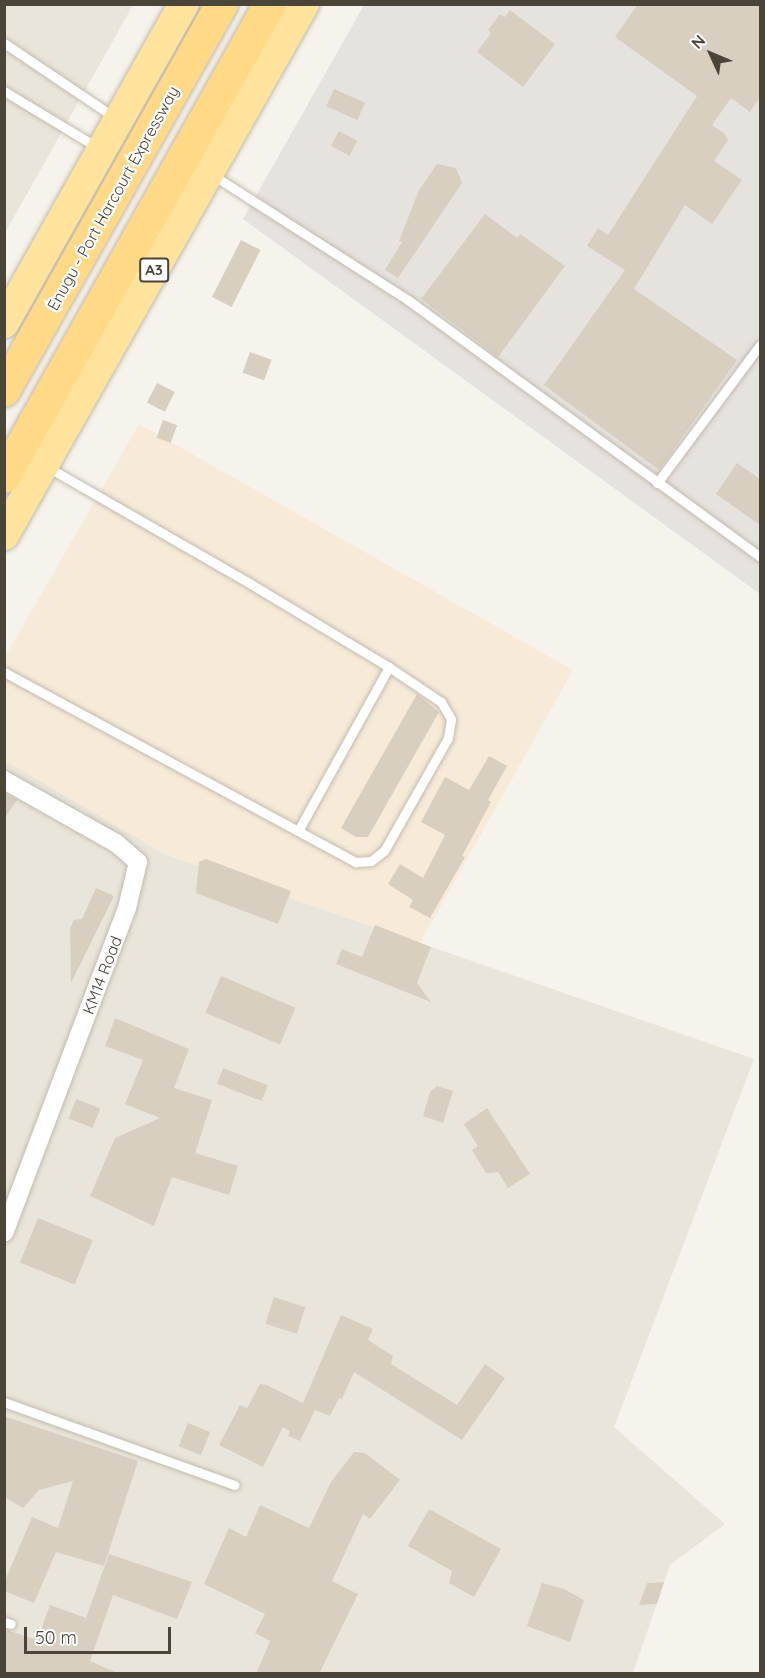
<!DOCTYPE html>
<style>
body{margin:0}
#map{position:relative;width:765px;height:1678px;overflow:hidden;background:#f6f3ec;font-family:Quicksand,sans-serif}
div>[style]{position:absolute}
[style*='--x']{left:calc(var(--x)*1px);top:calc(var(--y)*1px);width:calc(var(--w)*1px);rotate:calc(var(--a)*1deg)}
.residential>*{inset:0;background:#eae5da}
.commercial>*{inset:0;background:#f7ead8}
.industrial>*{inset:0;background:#e6e2dd}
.building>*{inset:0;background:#d8cfc1;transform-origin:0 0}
.roads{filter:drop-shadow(0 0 2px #c2bbae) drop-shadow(0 0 2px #c2bbae)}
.service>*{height:9px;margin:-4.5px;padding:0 4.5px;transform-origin:4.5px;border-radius:4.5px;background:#fff}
.minor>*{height:18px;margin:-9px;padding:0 9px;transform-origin:9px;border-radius:9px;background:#fff}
.primary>*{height:30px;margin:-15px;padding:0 15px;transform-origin:15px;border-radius:15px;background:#ffe39c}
.trunk>*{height:32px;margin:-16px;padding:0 16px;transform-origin:16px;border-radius:16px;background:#ffd985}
span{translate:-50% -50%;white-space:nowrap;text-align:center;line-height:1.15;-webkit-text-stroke:4.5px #fff;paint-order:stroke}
.shield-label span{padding:2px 4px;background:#fff;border:2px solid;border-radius:4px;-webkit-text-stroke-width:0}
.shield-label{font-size:15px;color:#4b4439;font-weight:700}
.street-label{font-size:16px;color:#4b4439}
.frame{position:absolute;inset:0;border:6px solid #4b4439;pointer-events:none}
.north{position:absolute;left:681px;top:24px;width:60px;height:60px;-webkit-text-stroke:4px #fff;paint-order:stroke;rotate:314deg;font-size:16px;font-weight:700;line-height:24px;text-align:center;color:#4b4439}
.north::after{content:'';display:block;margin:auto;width:21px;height:27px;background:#4b4439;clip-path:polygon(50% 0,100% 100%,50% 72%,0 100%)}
.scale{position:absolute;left:24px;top:1627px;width:147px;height:27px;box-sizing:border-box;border:3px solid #4b4439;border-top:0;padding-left:8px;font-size:18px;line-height:21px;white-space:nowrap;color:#4b4439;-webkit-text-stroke:4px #fff;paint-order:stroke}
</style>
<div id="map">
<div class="residential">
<i style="clip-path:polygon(5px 5px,133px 5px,5px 233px)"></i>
<i style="clip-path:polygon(5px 760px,164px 854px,754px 1059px,614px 1427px,725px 1524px,670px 1565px,633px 1673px,5px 1674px)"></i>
</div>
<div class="commercial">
<i style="clip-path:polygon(139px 424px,573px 670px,420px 943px,164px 854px,5px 760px,5px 657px)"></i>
</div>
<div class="industrial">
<i style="clip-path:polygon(364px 5px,760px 5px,760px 594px,243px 219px)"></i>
</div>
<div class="building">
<i style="clip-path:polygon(638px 4px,760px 4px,760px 97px,750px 112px,731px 98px,712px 125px,724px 133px,728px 140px,714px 161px,742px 180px,712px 224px,685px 205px,634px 289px,737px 360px,659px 470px,544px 385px,625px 270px,587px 246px,598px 228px,608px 235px,697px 96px,615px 37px)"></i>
<i style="clip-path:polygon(510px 10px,555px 44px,523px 87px,477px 52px,491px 33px,488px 30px,500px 14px,505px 17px)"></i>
<i style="left:334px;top:89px;width:34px;height:19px;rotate:24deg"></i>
<i style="left:339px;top:131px;width:21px;height:17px;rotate:28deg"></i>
<i style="clip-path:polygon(437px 164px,456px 168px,462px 183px,398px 278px,385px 270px,402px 242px,399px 241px,419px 190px)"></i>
<i style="clip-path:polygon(485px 214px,517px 238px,520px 234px,565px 266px,498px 357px,421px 299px)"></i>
<i style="left:241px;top:240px;width:22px;height:64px;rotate:27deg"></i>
<i style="left:250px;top:352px;width:23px;height:22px;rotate:20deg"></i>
<i style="left:157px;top:383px;width:20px;height:22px;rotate:27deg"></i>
<i style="left:163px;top:420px;width:15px;height:19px;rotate:20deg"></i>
<i style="clip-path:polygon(737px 463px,760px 479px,760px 525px,716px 494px)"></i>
<i style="clip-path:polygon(417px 694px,439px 712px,368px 837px,356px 837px,341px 828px)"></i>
<i style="clip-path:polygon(489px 756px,507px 766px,488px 800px,491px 802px,462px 856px,465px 857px,430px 918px,409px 907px,413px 900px,388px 884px,400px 864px,423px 878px,445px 835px,421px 822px,445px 777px,469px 790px)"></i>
<i style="clip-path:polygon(4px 793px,17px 800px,4px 819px)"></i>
<i style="clip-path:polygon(206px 859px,291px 891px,278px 924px,196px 893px,199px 862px)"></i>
<i style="clip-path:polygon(96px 888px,114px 896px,71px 983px,70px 929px,74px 920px,82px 919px)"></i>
<i style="clip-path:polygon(375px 925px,431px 947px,417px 983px,431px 1002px,336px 964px,342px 949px,362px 957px)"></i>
<i style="left:221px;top:976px;width:81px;height:40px;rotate:23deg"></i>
<i style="clip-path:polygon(115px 1018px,189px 1049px,174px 1088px,212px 1100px,195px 1153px,238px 1166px,229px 1195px,172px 1177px,154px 1226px,90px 1196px,115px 1138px,160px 1118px,125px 1104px,143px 1060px,105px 1046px)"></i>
<i style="left:223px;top:1068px;width:48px;height:17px;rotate:21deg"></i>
<i style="clip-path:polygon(437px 1086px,453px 1091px,443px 1123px,423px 1116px,430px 1092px)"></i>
<i style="left:76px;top:1099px;width:26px;height:21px;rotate:21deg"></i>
<i style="clip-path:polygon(487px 1108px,530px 1174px,508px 1188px,498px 1172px,486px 1173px,472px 1150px,478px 1146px,464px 1124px)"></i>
<i style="left:38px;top:1218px;width:59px;height:48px;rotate:22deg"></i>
<i style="left:274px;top:1297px;width:33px;height:28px;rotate:18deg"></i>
<i style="clip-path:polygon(341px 1315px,373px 1329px,368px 1340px,393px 1356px,391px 1364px,457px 1405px,485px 1364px,505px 1378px,462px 1440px,354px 1372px,342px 1399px,339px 1398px,330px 1416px,315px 1410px,300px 1441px,288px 1436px,290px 1431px,283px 1427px,263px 1467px,219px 1445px,240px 1405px,247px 1408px,260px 1384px,267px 1385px,303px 1403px)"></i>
<i style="clip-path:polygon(4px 1416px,138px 1461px,104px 1566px,56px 1552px,34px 1603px,4px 1591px,4px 1583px,32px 1517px,58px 1528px,73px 1481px,39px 1490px,23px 1508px,4px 1497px)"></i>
<i style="left:188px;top:1423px;width:24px;height:25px;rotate:22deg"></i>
<i style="clip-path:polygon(354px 1452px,365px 1453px,400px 1480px,370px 1519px,363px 1514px,332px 1581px,358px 1594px,319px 1674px,256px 1674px,270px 1641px,255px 1633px,265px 1614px,204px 1584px,229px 1528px,246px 1537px,260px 1505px,309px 1528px,331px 1482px)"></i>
<i style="clip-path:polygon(429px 1509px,501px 1549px,474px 1597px,449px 1583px,452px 1571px,408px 1546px)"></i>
<i style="clip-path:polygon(109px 1554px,192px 1582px,177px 1619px,113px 1595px,90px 1661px,120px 1674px,4px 1674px,4px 1629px,37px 1640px,50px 1605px,86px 1618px)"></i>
<i style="clip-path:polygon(664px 1582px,657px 1604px,639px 1605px,647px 1583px)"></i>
<i style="clip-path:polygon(542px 1583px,564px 1589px,584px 1600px,570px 1642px,527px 1626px)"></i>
</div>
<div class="roads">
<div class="service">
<i style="--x:4;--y:43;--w:133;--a:33.9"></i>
<i style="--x:4;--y:91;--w:109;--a:31.1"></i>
<i style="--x:211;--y:174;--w:234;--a:32.6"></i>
<i style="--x:408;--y:300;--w:436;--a:36.1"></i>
<i style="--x:657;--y:483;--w:172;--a:-53.3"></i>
<i style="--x:4;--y:672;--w:400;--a:28.4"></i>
<i style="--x:356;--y:862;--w:15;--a:-4"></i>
<i style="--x:371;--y:861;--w:16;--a:-38"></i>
<i style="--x:384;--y:851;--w:130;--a:-60.5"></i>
<i style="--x:448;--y:738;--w:19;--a:-81"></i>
<i style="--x:451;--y:719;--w:20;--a:-120"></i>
<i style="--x:441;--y:702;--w:63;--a:-146.1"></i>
<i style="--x:389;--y:667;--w:161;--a:-149"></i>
<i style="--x:251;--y:584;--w:237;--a:-150.1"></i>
<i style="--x:298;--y:831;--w:188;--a:-61"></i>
<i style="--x:4;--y:1402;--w:245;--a:19.8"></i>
<i style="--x:4;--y:1622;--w:7;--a:16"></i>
</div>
<div class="minor">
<i style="--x:4;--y:780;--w:129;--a:29.4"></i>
<i style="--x:116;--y:843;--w:29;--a:41"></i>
<i style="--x:138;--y:862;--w:47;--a:103.4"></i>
<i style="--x:127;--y:908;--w:347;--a:110.7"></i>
</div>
<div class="primary">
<i style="--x:4;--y:323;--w:366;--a:-60.6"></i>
<i style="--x:4;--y:535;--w:610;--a:-60.53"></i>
</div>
<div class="trunk">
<i style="--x:4;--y:391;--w:444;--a:-60.6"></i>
<i style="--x:4;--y:477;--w:543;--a:-60.65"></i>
</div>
</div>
<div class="shield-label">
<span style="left:154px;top:270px">A3</span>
</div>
<div class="street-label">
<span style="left:113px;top:198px;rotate:-61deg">Enugu - Port Harcourt Expressway</span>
<span style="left:102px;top:975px;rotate:-69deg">KM14 Road</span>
</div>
<div class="frame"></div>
<div class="north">N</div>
<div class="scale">50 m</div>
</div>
